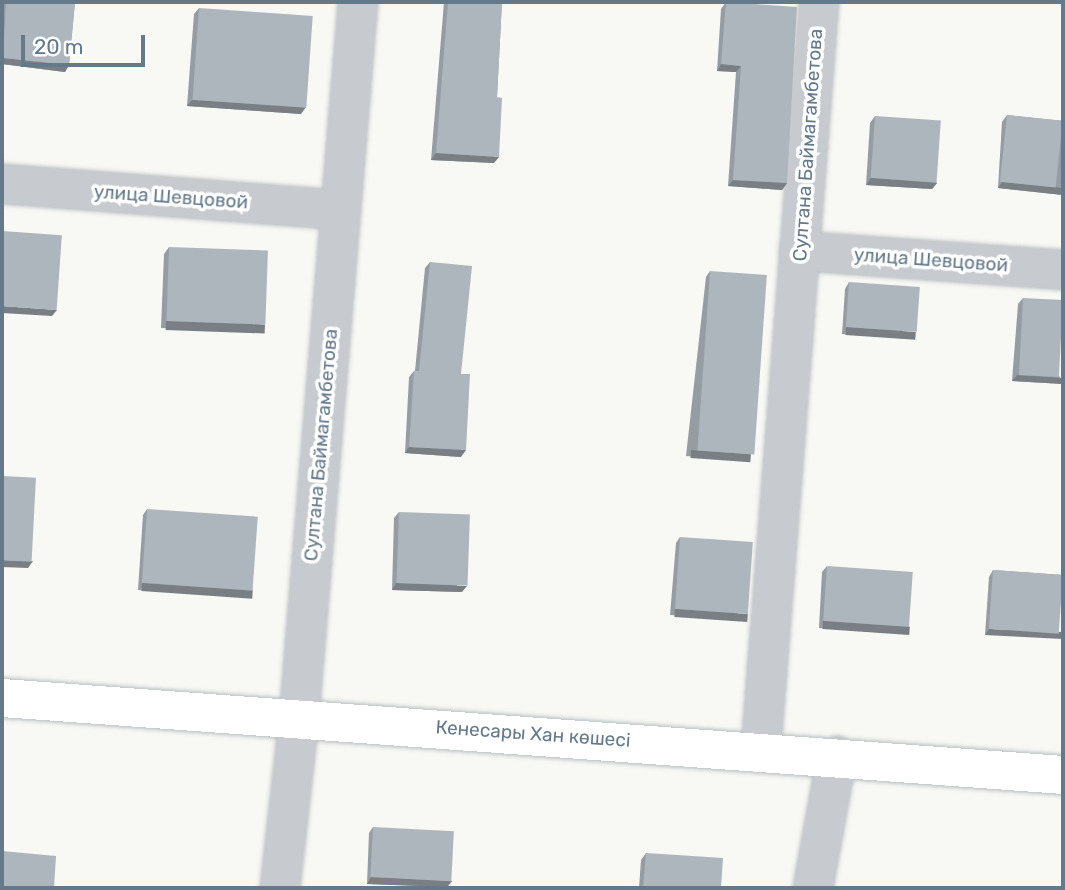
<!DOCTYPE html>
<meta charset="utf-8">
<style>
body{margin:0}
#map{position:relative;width:1065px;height:890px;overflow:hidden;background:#f8f8f4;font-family:Rubik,sans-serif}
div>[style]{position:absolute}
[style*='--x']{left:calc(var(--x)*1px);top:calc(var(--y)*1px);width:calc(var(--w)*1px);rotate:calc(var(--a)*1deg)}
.roads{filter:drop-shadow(0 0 2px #babec2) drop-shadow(0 0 2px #babec2)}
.minor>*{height:38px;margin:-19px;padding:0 19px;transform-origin:19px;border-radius:19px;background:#c7cbcf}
.major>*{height:38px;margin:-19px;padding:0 19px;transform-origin:19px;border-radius:19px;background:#fff}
.wall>*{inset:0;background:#959da3}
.shaded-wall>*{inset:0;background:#797f84;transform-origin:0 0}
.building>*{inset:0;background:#adb6bd;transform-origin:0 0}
span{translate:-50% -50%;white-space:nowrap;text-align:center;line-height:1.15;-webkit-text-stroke:7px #fff;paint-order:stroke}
.street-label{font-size:19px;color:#647989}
.frame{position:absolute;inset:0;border:4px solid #647989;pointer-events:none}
.scale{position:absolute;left:21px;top:35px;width:124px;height:32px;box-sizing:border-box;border:4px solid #647989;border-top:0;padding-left:9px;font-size:21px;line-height:24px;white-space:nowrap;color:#647989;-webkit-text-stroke:5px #fff;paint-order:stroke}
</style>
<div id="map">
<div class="roads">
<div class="minor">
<i style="--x:2;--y:184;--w:340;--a:4.4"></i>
<i style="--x:799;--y:251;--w:265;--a:4.1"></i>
<i style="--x:761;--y:749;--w:749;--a:-85.56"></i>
<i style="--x:280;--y:888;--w:171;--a:-83.6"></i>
<i style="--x:299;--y:718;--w:718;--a:-85.29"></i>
<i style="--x:813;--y:888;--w:134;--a:-79.7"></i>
</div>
<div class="major">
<i style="--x:2;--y:698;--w:1064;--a:4.15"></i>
</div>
</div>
<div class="wall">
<i style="clip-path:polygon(2px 2px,75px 2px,69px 65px,65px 72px,2px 64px)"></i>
<i style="clip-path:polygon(444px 2px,502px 2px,497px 97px,494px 163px,431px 160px)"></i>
<i style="clip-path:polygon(726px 2px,787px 183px,782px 190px,728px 186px,736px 72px,717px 71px,721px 9px)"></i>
<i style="clip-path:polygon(199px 8px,301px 114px,187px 106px,194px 14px)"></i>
<i style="clip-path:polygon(1007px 115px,1063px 121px,1063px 195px,998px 188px,1002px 122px)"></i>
<i style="clip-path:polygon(875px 116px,937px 183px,932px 189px,866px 185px,870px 123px)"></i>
<i style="clip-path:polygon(169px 247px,260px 331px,161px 328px,164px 254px)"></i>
<i style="clip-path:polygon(430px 262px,461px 374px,461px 457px,405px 453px,409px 377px,414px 371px,415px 371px,425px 268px)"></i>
<i style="clip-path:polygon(710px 271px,751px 454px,747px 460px,686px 456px,706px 277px)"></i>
<i style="clip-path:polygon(849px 282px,912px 339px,842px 334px,845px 289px)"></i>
<i style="clip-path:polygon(1023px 298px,1063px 384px,1012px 381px,1018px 304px)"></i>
<i style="clip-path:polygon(147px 509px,253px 590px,249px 597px,138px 590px,143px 515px)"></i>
<i style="clip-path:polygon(399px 512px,462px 592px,392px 590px,394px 518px)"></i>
<i style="clip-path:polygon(680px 537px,743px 620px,670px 615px,676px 543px)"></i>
<i style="clip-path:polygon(827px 566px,910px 627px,905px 634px,819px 628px,822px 572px)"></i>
<i style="clip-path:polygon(993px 570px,1063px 575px,985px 635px,989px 577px)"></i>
<i style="clip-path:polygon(373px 827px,452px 881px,447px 887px,367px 884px,369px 833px)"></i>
<i style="clip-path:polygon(646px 853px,721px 888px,639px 888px,641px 860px)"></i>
</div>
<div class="shaded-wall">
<i style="clip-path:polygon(3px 58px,69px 65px,65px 72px,2px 64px,2px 60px)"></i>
<i style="clip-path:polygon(721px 64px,741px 66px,736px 72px,717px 71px)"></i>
<i style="clip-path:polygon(192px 100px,306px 107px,301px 114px,187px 106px)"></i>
<i style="clip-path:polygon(436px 153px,499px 157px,494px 163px,431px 160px)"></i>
<i style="clip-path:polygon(871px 178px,937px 183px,932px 189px,866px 185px)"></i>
<i style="clip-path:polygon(733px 180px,787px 183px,782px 190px,728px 186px)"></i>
<i style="clip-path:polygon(1002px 182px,1063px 188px,1063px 195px,998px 188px)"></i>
<i style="clip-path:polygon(2px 306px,57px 310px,52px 316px,2px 313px)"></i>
<i style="left:166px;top:321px;width:99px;height:9px;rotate:2deg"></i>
<i style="left:846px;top:327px;width:70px;height:8px;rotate:4deg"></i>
<i style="clip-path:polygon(1017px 375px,1063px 378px,1063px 384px,1012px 381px)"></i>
<i style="clip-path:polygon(409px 447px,466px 450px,461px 457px,405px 453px)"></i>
<i style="left:691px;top:450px;width:60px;height:8px;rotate:4deg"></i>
<i style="clip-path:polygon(2px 560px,33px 561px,28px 568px,2px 567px)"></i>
<i style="left:142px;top:583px;width:111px;height:8px;rotate:4deg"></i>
<i style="clip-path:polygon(396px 583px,467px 586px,462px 592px,392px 590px)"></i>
<i style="left:675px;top:609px;width:73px;height:8px;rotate:4deg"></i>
<i style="left:823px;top:621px;width:87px;height:8px;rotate:4deg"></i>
<i style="clip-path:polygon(989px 629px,1063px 632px,1063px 639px,985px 635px)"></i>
<i style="clip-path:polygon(371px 877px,452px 881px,447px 887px,367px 884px)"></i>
</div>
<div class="building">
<i style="clip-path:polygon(6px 2px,75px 2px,69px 65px,3px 58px)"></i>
<i style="clip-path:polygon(448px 2px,502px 2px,497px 97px,502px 98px,499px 157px,436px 153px)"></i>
<i style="clip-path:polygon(726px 2px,797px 7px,787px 183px,733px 180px,741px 66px,721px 64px)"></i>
<i style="left:199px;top:8px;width:114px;height:92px;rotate:4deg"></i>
<i style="left:1007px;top:115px;width:56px;height:67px;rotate:6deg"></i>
<i style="left:875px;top:116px;width:66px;height:62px;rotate:4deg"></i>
<i style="left:2px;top:231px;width:60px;height:75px;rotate:4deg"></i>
<i style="left:169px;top:247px;width:99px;height:74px;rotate:2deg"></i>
<i style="clip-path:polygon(430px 262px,472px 266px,461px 374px,470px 374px,466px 450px,409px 447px,414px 371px,419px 371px)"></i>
<i style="left:710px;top:271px;width:57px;height:180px;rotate:4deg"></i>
<i style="left:849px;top:282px;width:71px;height:45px;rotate:4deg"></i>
<i style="left:1023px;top:298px;width:40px;height:77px;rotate:3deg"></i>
<i style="left:2px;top:476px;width:34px;height:84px;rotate:3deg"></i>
<i style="left:147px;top:509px;width:111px;height:74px;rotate:4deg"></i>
<i style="left:399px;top:512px;width:71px;height:71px;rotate:2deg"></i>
<i style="left:680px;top:537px;width:73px;height:72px;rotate:4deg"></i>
<i style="left:827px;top:566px;width:86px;height:55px;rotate:4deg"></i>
<i style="left:993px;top:570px;width:70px;height:59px;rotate:4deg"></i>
<i style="left:373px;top:827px;width:81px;height:50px;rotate:3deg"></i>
<i style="clip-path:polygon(2px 851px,56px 856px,54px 888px,2px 888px)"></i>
<i style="clip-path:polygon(646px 853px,723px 858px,721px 888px,643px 888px)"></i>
</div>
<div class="street-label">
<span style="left:808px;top:145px;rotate:-86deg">Султана Баймагамбетова</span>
<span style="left:171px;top:197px;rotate:4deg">улица Шевцовой</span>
<span style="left:931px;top:260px;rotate:4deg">улица Шевцовой</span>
<span style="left:321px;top:445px;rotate:-85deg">Султана Баймагамбетова</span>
<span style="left:533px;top:734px;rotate:4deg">Кенесары Хан көшесі</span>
</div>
<div class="frame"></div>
<div class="scale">20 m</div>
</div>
